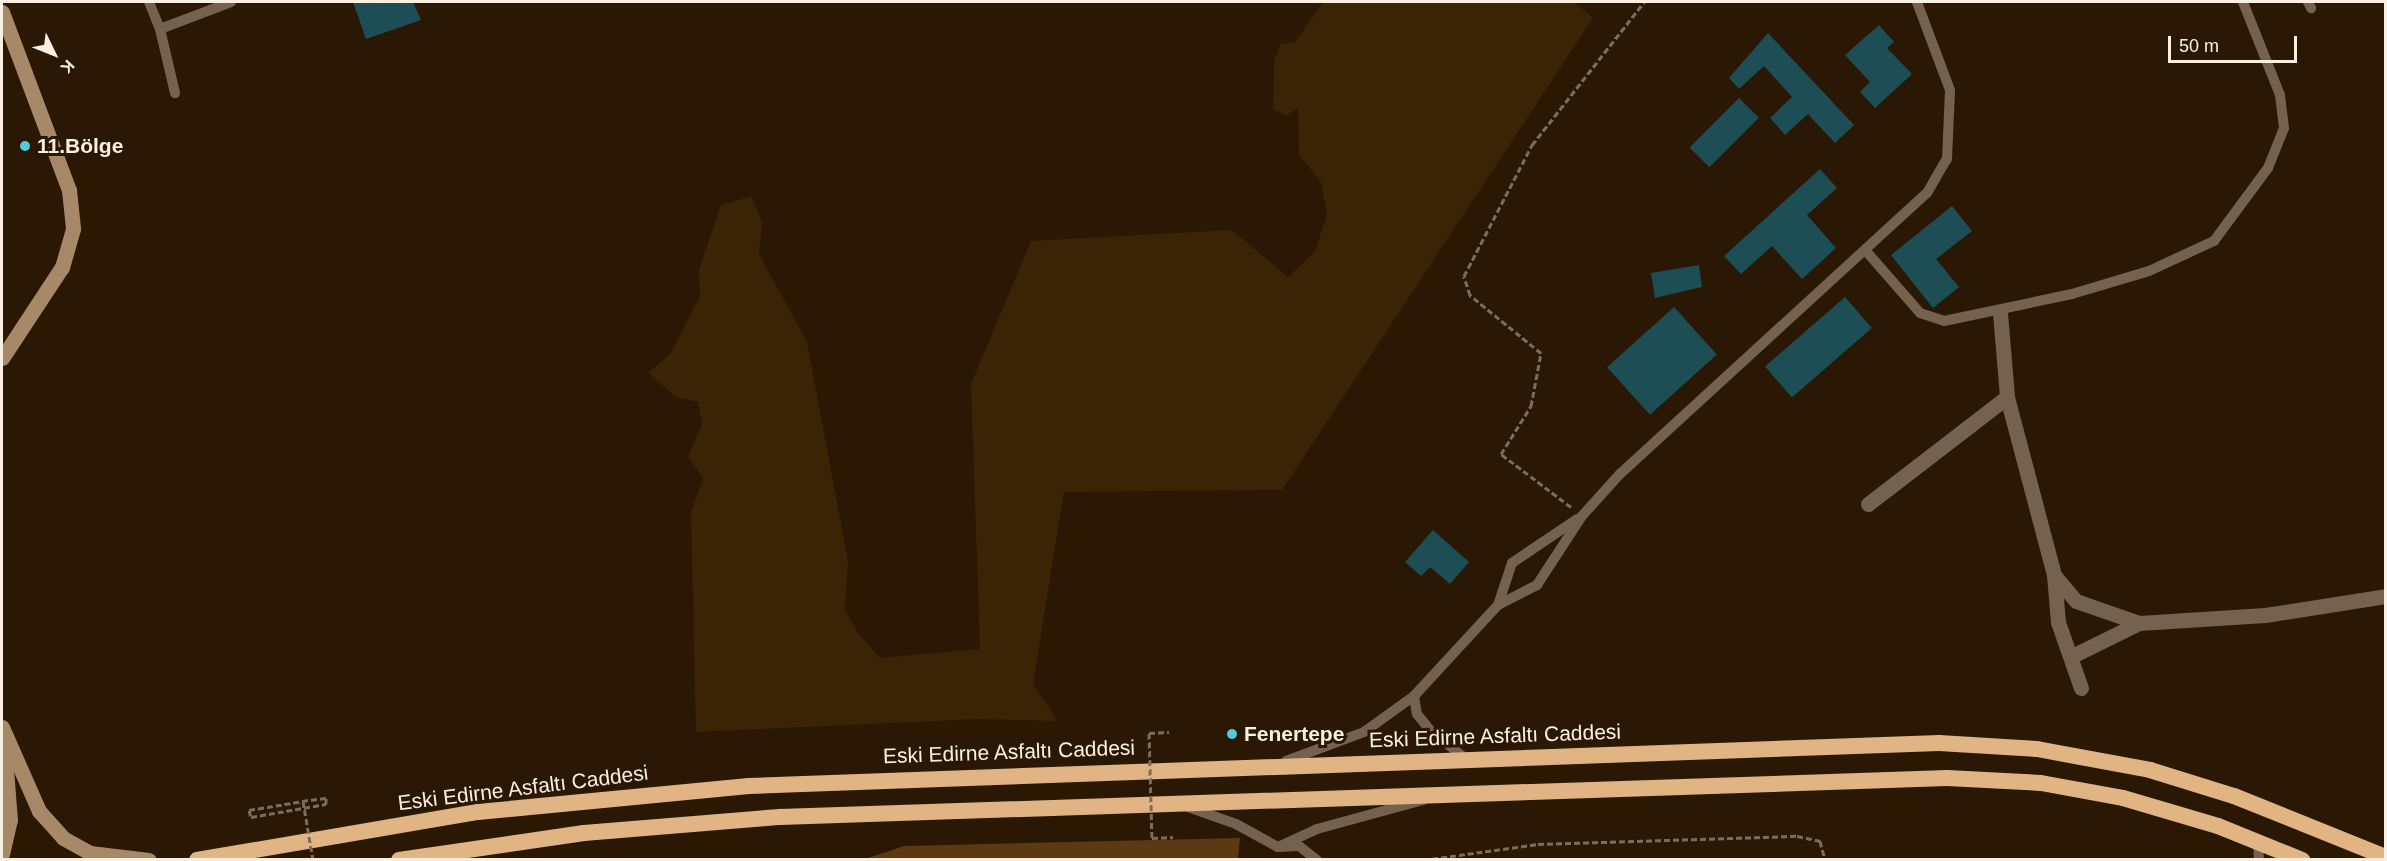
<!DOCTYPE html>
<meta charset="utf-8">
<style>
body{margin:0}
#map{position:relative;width:2387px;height:861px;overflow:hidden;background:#2a1804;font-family:Helvetica,sans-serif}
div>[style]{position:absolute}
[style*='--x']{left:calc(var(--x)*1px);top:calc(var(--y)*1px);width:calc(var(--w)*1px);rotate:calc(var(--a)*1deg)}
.green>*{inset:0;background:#3b2406}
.forest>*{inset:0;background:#5b3a13}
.building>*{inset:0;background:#1d4e55;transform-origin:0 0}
.path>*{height:3px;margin-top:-1.5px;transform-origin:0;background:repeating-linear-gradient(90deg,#7c6c5b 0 6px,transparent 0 9px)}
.service>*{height:10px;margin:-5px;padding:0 5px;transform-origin:5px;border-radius:5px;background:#75614d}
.minor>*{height:15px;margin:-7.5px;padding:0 7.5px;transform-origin:7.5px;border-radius:7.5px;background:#75614d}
.secondary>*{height:15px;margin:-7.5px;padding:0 7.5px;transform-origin:7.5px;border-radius:7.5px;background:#a78867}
.trunk>*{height:16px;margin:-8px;padding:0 8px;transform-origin:8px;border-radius:8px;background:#e1b484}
.path-bridge>*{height:3px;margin-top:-1.5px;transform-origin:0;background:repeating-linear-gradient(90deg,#7c6c5b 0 6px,transparent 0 9px)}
.dots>*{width:16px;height:16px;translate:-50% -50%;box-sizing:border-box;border:3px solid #2a1804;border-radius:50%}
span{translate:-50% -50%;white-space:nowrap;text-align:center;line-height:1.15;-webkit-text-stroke:6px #2a1804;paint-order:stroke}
.poi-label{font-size:21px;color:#fbefe2;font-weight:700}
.left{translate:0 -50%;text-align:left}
.street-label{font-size:21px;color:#fbefe2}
.frame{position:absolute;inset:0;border:3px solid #fbefe2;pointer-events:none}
.north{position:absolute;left:24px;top:24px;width:60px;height:60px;-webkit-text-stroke:4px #2a1804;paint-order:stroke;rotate:133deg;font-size:16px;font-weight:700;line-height:24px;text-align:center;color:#fbefe2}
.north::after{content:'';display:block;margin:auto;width:21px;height:27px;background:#fbefe2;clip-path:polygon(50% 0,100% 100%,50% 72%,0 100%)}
.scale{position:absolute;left:2168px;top:36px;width:129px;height:27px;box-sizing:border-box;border:3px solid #fbefe2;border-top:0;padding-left:8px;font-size:18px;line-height:21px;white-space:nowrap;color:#fbefe2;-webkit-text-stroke:4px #2a1804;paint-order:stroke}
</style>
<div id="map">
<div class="green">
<i style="clip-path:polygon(1323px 2px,1574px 2px,1593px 18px,1282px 490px,1064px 492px,1033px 684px,1058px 721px,978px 719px,696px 732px,691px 512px,703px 479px,688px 456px,702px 425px,698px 402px,676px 397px,648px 373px,670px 354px,700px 296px,699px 270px,721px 205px,752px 196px,762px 223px,759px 254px,807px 342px,848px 561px,845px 609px,858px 633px,880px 658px,980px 649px,971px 384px,1031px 241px,1232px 230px,1288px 277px,1315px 251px,1327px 215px,1321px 182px,1299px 155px,1298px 107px,1286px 116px,1273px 109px,1274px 61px,1280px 44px,1295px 42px)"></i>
</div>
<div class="forest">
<i style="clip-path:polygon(1240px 838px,1238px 859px,865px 859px,904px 846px)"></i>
</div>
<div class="building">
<i style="clip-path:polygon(353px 2px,413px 2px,421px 20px,366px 39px)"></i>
<i style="clip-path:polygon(1879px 25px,1894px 42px,1887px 48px,1912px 74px,1875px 108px,1860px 92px,1870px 82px,1845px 55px)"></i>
<i style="clip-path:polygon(1768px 33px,1854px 125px,1835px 143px,1808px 114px,1785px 135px,1770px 118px,1792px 97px,1764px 66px,1739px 89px,1729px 78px)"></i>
<i style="left:1739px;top:98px;width:28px;height:70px;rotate:45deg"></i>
<i style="clip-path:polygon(1820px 169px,1837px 188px,1807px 215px,1836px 248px,1802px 279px,1772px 246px,1741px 274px,1724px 256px)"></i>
<i style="clip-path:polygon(1952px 206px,1972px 231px,1936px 259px,1959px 287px,1933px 308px,1891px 255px)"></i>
<i style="clip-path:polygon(1699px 265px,1702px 287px,1655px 298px,1651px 273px)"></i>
<i style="left:1845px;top:297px;width:41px;height:106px;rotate:49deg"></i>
<i style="left:1674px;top:307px;width:64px;height:90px;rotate:48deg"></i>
<i style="clip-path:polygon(1433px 530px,1469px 562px,1450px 584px,1430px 567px,1421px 576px,1405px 562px)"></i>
</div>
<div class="path">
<i style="--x:1571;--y:507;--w:88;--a:-142.9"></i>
<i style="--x:1501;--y:454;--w:57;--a:-58"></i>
<i style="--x:1531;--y:406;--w:54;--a:-79.3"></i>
<i style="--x:1541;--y:353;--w:92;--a:-140.8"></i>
<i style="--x:1470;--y:295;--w:20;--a:-108"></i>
<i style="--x:1464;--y:276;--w:148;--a:-62.6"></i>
<i style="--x:1532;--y:145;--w:182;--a:-51.9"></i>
<i style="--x:1149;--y:733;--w:20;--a:-3"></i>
<i style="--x:249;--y:810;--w:7;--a:74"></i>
<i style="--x:251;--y:817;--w:76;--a:-9.8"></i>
<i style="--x:326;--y:804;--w:6;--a:-90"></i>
<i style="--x:326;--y:798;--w:23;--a:173"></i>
<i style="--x:1152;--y:838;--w:21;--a:-3"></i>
<i style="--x:1423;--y:860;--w:116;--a:-7.9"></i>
<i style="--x:1538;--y:844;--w:259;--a:-1.8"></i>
<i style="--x:1797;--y:836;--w:24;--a:12"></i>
<i style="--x:1820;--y:841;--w:20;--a:75"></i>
</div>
<div class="service">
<i style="--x:149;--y:2;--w:29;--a:68"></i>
<i style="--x:160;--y:29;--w:76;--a:-20.8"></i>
<i style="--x:2308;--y:2;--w:7;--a:63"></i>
<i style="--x:160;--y:29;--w:66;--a:76.8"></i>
<i style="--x:1866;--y:251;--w:82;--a:48.9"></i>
<i style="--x:1920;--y:313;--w:25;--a:18"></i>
<i style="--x:1944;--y:321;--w:131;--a:-11.9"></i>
<i style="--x:2072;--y:294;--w:80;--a:-16.6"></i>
<i style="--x:2149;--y:271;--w:72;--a:-24.8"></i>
<i style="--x:2214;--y:241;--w:91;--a:-53.5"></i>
<i style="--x:2268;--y:168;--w:43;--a:-68.2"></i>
<i style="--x:2284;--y:128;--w:33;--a:-97"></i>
<i style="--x:2280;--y:95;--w:100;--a:-111.7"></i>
<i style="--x:1498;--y:605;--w:44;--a:-71.6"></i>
<i style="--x:1512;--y:563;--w:78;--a:-34.1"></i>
<i style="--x:1414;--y:696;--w:18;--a:81"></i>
<i style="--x:1417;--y:714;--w:21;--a:51"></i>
<i style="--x:1430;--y:730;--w:46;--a:38.9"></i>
<i style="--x:1286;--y:761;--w:83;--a:-20.4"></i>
<i style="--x:1364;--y:732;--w:62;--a:-35.8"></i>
<i style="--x:1414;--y:696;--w:124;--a:-47.3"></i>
<i style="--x:1498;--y:605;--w:44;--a:-27.1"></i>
<i style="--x:1537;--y:585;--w:82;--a:-56.9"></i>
<i style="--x:1582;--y:516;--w:57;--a:-47.9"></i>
<i style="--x:1620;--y:474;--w:416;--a:-42.5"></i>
<i style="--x:1927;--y:193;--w:39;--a:-60"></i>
<i style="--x:1947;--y:159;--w:69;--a:-87.5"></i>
<i style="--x:1950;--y:90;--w:94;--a:-110.6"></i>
<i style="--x:1188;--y:807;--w:51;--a:19.5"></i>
<i style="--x:1236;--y:824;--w:48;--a:28.7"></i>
<i style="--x:1278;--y:847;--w:21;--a:-3"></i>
<i style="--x:1299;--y:846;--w:23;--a:38"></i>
<i style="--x:2258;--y:842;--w:18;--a:87"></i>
<i style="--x:1278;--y:847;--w:43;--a:-24.8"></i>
<i style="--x:1317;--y:829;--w:110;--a:-15.3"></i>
</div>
<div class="minor">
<i style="--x:2000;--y:313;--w:84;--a:85.2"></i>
<i style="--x:2007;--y:397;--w:184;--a:75.2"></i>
<i style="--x:2054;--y:575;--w:47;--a:85.1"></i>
<i style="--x:2058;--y:622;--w:70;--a:70.8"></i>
<i style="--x:1868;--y:504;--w:175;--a:-37.6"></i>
<i style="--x:2054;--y:575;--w:34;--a:50"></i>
<i style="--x:2076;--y:601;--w:67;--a:19.2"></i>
<i style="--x:2072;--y:656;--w:75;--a:-26.2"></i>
<i style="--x:2139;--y:623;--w:126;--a:-3.6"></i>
<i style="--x:2265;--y:615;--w:122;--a:-8.9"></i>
</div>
<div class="secondary">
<i style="--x:2;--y:12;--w:190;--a:69.4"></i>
<i style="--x:69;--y:190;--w:39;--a:84"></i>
<i style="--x:73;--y:229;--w:40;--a:106"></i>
<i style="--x:62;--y:267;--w:109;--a:123.4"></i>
<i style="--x:2;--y:727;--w:92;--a:66.2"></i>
<i style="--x:39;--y:811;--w:36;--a:48"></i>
<i style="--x:63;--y:838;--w:31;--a:29"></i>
<i style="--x:90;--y:853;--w:59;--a:6.8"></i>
<i style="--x:2;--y:854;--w:35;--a:-77"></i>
<i style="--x:10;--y:820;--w:88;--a:-94.5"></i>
</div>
<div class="trunk">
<i style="--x:197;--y:860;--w:285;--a:-9.7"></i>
<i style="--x:478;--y:812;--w:272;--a:-5.5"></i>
<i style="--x:749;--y:786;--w:1191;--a:-2.07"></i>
<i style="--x:1939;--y:743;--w:98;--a:3.5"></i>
<i style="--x:2037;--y:749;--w:115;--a:10.5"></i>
<i style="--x:2150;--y:770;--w:88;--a:17.2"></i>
<i style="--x:2234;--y:796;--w:164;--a:21.9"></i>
<i style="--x:399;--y:860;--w:187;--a:-8.3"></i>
<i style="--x:584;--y:833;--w:197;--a:-4.7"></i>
<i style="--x:780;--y:817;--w:1168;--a:-1.91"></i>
<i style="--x:1947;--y:778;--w:94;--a:3"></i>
<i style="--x:2041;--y:783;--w:83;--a:10.4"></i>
<i style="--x:2123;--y:798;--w:99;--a:16.4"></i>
<i style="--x:2218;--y:826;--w:91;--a:22"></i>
</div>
<div class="path-bridge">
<i style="--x:1149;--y:733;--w:105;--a:88.4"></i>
<i style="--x:249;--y:810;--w:55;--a:-9.5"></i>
<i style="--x:303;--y:801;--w:60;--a:80.4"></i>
</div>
<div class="dots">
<i style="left:25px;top:146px;background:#53cbdc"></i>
<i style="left:1232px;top:734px;background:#53cbdc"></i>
</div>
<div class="poi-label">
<span class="left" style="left:37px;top:146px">11.Bölge</span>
<span class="left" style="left:1244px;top:734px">Fenertepe</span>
</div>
<div class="street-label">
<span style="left:1495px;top:736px;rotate:-2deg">Eski Edirne Asfaltı Caddesi</span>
<span style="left:1009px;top:752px;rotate:-2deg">Eski Edirne Asfaltı Caddesi</span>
<span style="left:523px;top:788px;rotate:-7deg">Eski Edirne Asfaltı Caddesi</span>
</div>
<div class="frame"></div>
<div class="north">K</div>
<div class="scale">50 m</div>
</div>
